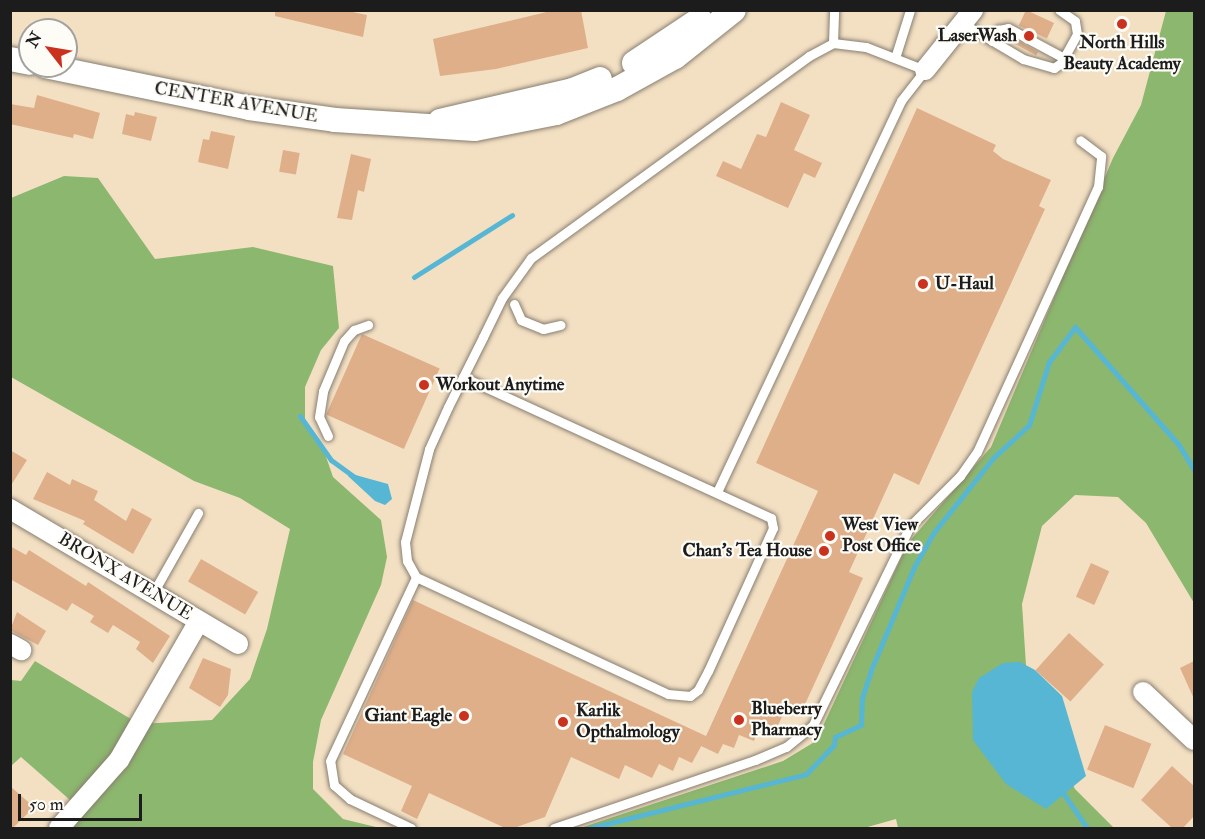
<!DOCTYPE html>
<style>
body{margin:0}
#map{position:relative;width:1205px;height:839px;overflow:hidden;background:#f3e0c3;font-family:"IM FELL Double Pica",serif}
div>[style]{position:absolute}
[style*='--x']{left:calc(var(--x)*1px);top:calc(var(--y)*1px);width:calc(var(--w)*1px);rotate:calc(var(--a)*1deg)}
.forest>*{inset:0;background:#8cb76e}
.water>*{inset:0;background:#56b6d4}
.stream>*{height:5px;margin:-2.5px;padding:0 2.5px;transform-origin:2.5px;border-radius:2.5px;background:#56b6d4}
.building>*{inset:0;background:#dfaf8a;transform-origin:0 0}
.roads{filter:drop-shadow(0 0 2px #887e70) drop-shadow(0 0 2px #887e70)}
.service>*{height:9px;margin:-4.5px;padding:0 4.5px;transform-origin:4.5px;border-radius:4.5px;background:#fff}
.minor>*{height:20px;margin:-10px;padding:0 10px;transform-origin:10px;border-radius:10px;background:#fff}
.tertiary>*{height:24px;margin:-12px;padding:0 12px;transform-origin:12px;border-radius:12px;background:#fff}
.dots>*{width:16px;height:16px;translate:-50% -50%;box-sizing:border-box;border:3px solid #fdfcf7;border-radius:50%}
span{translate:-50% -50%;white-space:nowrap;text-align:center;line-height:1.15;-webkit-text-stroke:4.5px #fdfcf7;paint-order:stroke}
.poi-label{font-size:18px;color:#1c1c1c;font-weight:700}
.right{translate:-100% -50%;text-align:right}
.left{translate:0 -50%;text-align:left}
.street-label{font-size:18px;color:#1c1c1c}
.frame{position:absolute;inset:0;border:12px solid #1c1c1c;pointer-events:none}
.north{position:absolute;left:18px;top:18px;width:60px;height:60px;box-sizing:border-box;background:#fdfcf7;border:2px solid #a3a29f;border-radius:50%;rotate:301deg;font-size:16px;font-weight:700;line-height:24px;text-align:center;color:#1c1c1c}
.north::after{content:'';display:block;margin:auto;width:21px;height:27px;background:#c8321e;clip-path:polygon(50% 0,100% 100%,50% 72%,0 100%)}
.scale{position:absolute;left:18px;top:794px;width:124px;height:27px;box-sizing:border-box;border:3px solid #1c1c1c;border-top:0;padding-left:8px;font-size:18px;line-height:21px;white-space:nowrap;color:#1c1c1c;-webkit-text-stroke:4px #fdfcf7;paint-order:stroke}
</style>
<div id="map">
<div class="forest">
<i style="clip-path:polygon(1166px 11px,1194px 11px,1194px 603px,1146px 523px,1118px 497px,1075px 495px,1042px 526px,1022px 604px,1028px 696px,1075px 789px,1114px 828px,898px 828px,896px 819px,864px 828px,580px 828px,783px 761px,816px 741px,908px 543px,991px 447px,1113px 158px,1141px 105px)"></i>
<i style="clip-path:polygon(64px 176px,98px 178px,155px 259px,253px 247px,333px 266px,339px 328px,321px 350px,305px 387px,305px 426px,323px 448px,333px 477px,381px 520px,387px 557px,381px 585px,321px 720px,313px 762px,313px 789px,343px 819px,380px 828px,59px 828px,78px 807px,21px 757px,11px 766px,11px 680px,21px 681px,35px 661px,139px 724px,212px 720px,250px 679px,267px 629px,290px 529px,240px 498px,194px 481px,11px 377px,11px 198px)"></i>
</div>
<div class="water">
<i style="clip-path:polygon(352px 474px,388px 484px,392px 499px,385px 505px,375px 501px,348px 476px)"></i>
<i style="clip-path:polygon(1020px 662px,1035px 670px,1062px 696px,1086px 776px,1046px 809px,1006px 784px,973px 740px,972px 692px,979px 678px,1003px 663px)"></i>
</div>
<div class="stream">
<i style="--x:414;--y:277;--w:116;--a:-32.3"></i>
<i style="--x:300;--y:416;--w:54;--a:54.8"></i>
<i style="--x:331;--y:460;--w:29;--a:36"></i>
<i style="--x:1061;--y:790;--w:46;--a:55.6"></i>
<i style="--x:590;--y:828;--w:223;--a:-14"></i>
<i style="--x:806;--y:774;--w:40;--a:-46"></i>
<i style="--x:834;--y:745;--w:8;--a:-83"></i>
<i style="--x:835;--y:737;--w:29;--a:-25"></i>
<i style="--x:861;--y:725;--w:27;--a:-88"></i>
<i style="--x:862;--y:698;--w:29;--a:-72"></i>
<i style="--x:871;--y:670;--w:112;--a:-67.3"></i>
<i style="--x:914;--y:567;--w:40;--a:-60.3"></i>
<i style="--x:934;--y:532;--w:95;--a:-51.4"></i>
<i style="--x:993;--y:458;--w:49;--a:-42.5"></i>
<i style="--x:1029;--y:425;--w:66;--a:-72.4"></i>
<i style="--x:1049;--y:362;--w:44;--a:-53.4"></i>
<i style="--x:1075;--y:327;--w:157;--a:48.6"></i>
<i style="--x:1179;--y:445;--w:29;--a:59"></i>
</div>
<div class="building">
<i style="clip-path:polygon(275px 10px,343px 10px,367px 15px,363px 37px,275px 16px)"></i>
<i style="clip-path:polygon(555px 10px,581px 10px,588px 48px,496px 69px,440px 76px,433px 39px)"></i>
<i style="left:1026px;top:10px;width:31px;height:17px;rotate:25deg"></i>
<i style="left:1011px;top:37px;width:31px;height:4px;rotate:29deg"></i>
<i style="clip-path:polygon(37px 95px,100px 113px,93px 139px,74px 134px,73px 138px,10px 124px,10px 104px,34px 108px)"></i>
<i style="clip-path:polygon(781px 102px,810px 115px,794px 150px,822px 163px,815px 178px,804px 173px,788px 208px,716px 176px,723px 161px,741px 169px,757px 134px,766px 137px)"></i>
<i style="clip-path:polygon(917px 108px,996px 145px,993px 151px,1003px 159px,1051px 180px,1039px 206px,1045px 209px,919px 485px,894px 473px,849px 572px,863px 578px,801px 713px,787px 706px,774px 734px,759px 728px,754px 741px,739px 735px,734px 748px,723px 744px,718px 754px,701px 746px,704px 741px,692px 763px,679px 757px,673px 771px,659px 764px,652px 778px,625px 765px,619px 779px,571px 757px,545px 817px,514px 828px,505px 828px,429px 793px,417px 819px,401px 811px,412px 786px,343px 754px,413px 600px,706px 736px,818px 491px,756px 463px)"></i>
<i style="clip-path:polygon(135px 112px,157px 117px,151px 141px,122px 134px,126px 114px,134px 116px)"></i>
<i style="clip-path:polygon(211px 131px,235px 136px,228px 169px,198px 162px,203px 139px,209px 140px)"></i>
<i style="left:283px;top:150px;width:17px;height:22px;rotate:10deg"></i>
<i style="clip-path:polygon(351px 154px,371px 159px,364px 192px,358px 190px,352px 220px,337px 218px)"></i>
<i style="left:362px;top:334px;width:85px;height:88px;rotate:24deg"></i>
<i style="clip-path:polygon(10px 450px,27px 460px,10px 487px)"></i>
<i style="clip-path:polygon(47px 472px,70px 485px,72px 479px,98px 491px,94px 500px,126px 521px,132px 508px,152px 519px,133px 554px,83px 524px,85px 521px,33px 499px)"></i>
<i style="clip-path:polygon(10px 546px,26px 555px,29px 550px,86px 586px,88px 582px,170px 636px,153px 663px,136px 649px,140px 642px,113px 625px,108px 633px,90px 622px,94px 616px,72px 603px,67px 611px,10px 579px)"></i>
<i style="left:201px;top:559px;width:66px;height:26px;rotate:30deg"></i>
<i style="left:1091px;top:563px;width:20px;height:37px;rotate:24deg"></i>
<i style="clip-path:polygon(17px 612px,46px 631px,38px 645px,10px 630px)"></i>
<i style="left:1069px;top:633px;width:47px;height:50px;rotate:42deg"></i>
<i style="clip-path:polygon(203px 658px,231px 669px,228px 695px,220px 707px,189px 688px)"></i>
<i style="clip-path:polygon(1194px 661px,1194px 699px,1180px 668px)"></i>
<i style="left:1105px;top:725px;width:50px;height:48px;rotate:22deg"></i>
<i style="clip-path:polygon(1172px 766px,1194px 786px,1194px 816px,1183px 828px,1172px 828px,1141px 800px)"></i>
<i style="clip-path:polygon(10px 786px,34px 807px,13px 828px,10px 828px)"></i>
</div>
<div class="roads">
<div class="service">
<i style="--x:964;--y:24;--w:69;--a:30.7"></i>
<i style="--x:1023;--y:59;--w:32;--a:16"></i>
<i style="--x:1054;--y:68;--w:9;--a:-36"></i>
<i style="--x:1061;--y:63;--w:33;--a:-61"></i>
<i style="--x:1077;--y:34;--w:13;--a:-99"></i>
<i style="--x:1075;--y:21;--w:19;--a:-145"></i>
<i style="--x:992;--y:41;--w:13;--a:-61"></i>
<i style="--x:998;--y:30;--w:10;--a:-11"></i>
<i style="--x:1008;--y:28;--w:64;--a:28.2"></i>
<i style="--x:833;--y:43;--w:33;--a:-88"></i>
<i style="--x:895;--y:58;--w:50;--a:-72.6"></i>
<i style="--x:514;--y:304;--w:17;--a:66"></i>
<i style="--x:521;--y:320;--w:24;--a:22"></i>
<i style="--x:543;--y:329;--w:18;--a:-13"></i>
<i style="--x:463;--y:377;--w:339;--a:24.6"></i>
<i style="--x:771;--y:518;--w:10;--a:79"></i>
<i style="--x:773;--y:528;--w:157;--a:114.4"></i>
<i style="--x:708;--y:671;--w:21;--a:118"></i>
<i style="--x:698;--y:690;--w:10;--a:143"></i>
<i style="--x:690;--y:696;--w:22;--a:-175"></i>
<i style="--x:668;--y:694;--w:278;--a:-155.1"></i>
<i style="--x:416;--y:577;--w:18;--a:-119"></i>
<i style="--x:407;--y:561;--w:19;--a:-96"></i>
<i style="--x:405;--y:542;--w:96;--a:-75.5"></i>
<i style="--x:429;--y:449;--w:46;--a:-65.7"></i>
<i style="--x:448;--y:407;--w:78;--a:-63.4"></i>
<i style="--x:483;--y:337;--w:43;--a:-64"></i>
<i style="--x:502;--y:298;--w:49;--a:-54.1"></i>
<i style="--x:531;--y:258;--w:344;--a:-36"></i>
<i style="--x:809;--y:56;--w:27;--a:-28"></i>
<i style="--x:833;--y:43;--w:33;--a:7"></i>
<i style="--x:866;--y:47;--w:63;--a:21.3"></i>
<i style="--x:925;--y:70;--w:39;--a:128"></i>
<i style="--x:901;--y:101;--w:432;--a:115.2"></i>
<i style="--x:328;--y:436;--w:21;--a:-115"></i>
<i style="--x:319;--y:417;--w:26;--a:-81"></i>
<i style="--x:323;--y:391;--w:54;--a:-67.2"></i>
<i style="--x:344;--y:341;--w:15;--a:-48"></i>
<i style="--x:354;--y:330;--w:15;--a:-20"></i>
<i style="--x:153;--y:593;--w:92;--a:-60.6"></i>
<i style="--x:411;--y:828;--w:68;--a:-154.6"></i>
<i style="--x:350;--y:799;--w:21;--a:-139"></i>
<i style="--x:334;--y:785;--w:24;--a:-99"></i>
<i style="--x:330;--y:761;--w:203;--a:-64.9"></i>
<i style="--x:554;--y:828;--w:212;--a:-18.7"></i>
<i style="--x:755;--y:760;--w:34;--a:-23"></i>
<i style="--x:786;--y:747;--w:35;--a:-39"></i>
<i style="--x:813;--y:725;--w:221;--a:-64"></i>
<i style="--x:910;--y:526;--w:71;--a:-45"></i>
<i style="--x:960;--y:476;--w:29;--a:-55"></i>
<i style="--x:977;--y:452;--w:291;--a:-65.5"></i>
<i style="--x:1098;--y:187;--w:31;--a:-84"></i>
<i style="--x:1101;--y:156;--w:26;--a:-143"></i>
</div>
<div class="minor">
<i style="--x:925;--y:70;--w:77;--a:-51.3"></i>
<i style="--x:10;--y:509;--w:265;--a:30.6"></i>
<i style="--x:10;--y:644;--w:13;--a:29"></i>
<i style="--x:1143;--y:692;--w:70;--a:43.3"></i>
<i style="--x:59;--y:828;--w:91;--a:-48.6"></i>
<i style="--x:119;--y:760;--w:160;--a:-60.1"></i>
</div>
<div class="tertiary">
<i style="--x:10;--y:59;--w:20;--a:11"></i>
<i style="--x:634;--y:63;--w:79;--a:-33.7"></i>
<i style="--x:45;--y:66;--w:208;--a:11.6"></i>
<i style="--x:249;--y:108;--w:87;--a:7.9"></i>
<i style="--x:335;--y:120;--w:140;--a:3.7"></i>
<i style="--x:475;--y:129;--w:83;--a:-11.2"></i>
<i style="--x:556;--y:113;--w:66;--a:-21.5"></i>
<i style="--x:617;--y:89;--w:66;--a:-28.9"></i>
<i style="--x:675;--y:57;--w:75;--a:-38.5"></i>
<i style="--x:440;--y:121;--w:137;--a:-13.1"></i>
<i style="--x:573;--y:90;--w:29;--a:-22"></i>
</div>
</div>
<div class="dots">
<i style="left:1122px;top:24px;background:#c8321e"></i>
<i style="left:1029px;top:36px;background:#c8321e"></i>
<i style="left:923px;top:284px;background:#c8321e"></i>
<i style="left:424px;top:385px;background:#c8321e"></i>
<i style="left:830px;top:536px;background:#c8321e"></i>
<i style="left:824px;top:551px;background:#c8321e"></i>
<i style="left:464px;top:716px;background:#c8321e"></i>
<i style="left:739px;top:720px;background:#c8321e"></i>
<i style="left:563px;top:722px;background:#c8321e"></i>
</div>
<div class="poi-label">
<span class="right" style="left:1017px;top:36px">LaserWash</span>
<span style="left:1122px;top:54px">North Hills<br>Beauty Academy</span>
<span class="left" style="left:935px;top:284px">U-Haul</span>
<span class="left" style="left:436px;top:385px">Workout Anytime</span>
<span class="left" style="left:842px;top:536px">West View<br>Post Office</span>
<span class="right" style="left:812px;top:551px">Chan's Tea House</span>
<span class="left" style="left:751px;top:720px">Blueberry<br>Pharmacy</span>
<span class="left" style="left:576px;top:722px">Karlik<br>Opthalmology</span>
<span class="right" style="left:452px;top:716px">Giant Eagle</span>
</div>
<div class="street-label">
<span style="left:236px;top:103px;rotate:10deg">CENTER AVENUE</span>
<span style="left:125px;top:577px;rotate:31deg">BRONX AVENUE</span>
</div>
<div class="frame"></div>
<div class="north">N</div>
<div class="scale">50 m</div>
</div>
